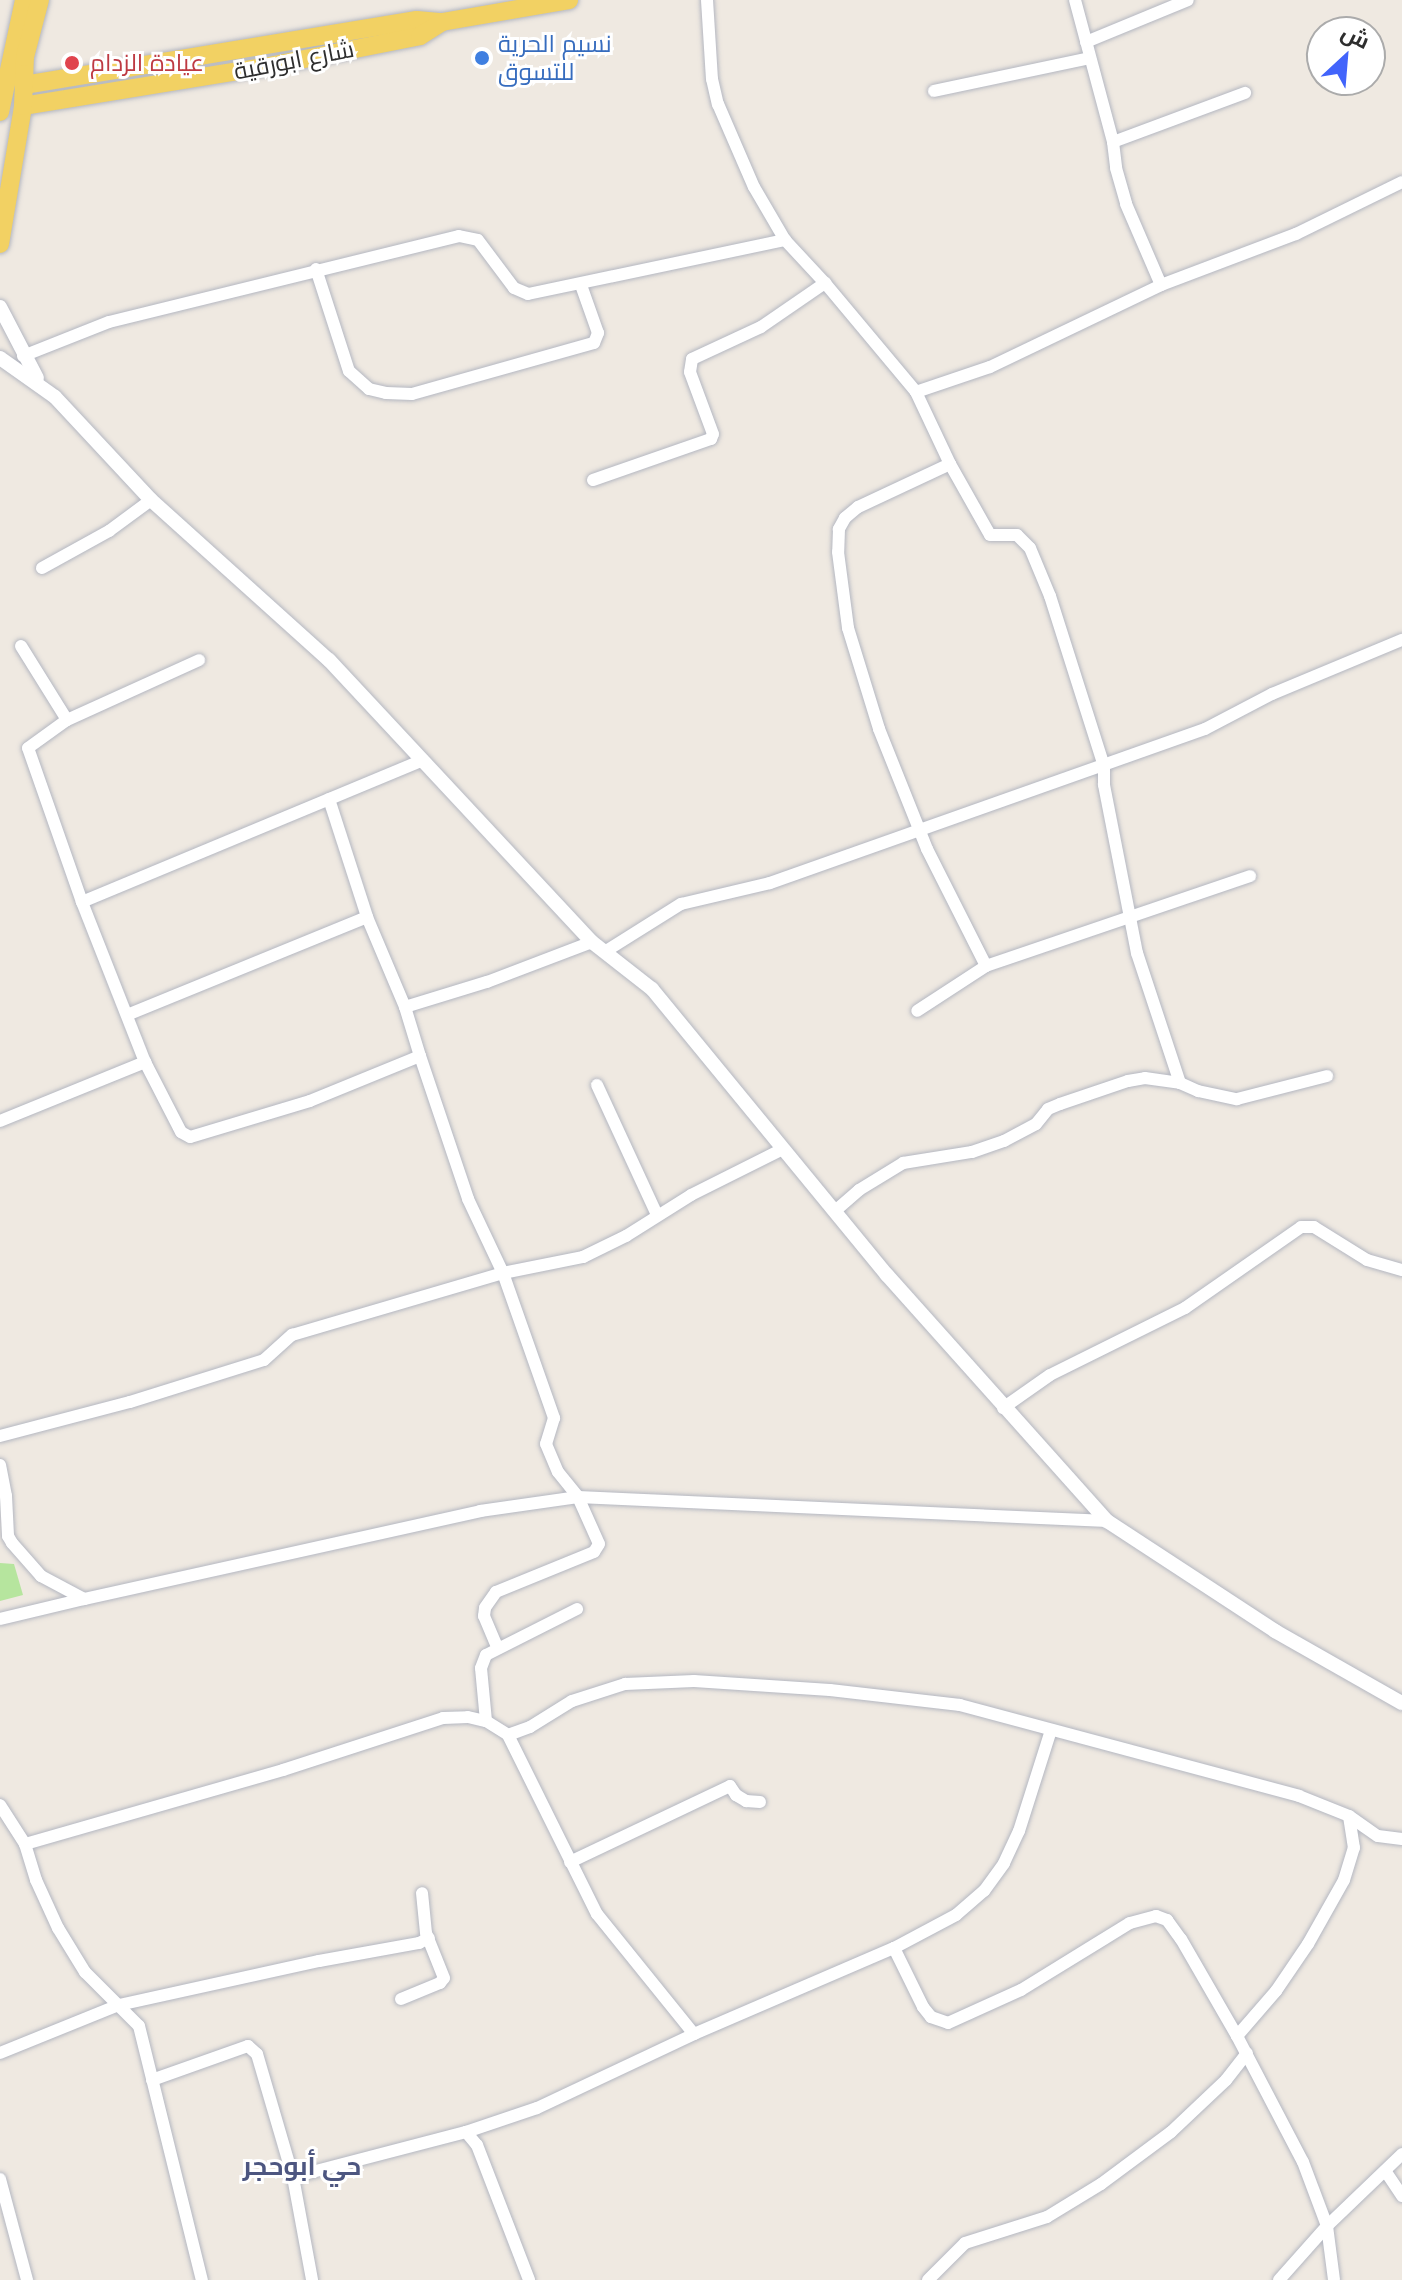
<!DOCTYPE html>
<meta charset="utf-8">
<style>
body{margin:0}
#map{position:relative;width:1402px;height:2280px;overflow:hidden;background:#efe9e1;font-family:Inter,Cairo,sans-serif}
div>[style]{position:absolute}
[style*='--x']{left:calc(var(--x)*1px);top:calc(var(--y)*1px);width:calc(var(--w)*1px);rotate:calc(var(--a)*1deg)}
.green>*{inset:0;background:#b6e59e}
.roads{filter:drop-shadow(0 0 2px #b4b7c1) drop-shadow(0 0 2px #b4b7c1)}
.minor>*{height:12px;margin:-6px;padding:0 6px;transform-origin:6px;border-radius:6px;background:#fff}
.tertiary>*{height:14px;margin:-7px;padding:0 7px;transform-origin:7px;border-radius:7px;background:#fff}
.primary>*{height:18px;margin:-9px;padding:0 9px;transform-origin:9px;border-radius:9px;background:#f2d163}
.dots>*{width:22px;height:22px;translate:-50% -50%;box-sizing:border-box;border:4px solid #fff;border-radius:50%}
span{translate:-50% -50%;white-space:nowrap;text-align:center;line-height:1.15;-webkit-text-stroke:6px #fff;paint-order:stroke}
.shop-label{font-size:24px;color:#366cbe}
.left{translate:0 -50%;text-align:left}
.street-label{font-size:24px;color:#2e2e2e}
.health-label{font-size:24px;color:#be3a42}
.neighbourhood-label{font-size:26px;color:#4d5680;font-weight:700}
.north{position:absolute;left:1306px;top:16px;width:80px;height:80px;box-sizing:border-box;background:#fff;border:2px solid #ababab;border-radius:50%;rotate:26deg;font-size:22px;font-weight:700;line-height:32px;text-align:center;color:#2e2e2e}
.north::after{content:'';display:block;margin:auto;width:28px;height:36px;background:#4264fb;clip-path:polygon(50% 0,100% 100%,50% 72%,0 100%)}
</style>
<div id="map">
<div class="green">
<i style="clip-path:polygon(0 1563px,14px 1564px,23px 1595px,0 1601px)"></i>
</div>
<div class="roads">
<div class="minor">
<i style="--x:707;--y:0;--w:79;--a:86.4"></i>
<i style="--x:712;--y:79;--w:26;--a:77"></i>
<i style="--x:718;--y:104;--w:90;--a:66.6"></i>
<i style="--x:754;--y:187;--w:61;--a:59.7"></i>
<i style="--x:785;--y:240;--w:59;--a:47.1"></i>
<i style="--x:825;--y:283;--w:142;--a:50.1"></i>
<i style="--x:916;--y:392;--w:80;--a:64.7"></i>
<i style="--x:950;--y:464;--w:102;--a:154.9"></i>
<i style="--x:858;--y:507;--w:17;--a:140"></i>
<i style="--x:845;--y:518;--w:13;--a:119"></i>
<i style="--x:839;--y:529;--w:23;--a:92"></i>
<i style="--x:838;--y:552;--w:77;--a:82.5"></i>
<i style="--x:848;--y:628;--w:106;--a:72.9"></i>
<i style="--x:879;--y:729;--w:129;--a:68.2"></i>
<i style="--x:927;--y:849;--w:131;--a:63.2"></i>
<i style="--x:986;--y:966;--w:82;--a:146.9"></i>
<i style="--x:1075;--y:0;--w:147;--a:75"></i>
<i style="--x:1113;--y:142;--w:141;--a:-20.4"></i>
<i style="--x:1086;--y:42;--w:110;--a:-22.4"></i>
<i style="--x:934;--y:91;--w:159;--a:-11.9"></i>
<i style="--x:1113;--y:142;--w:26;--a:83"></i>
<i style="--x:1116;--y:168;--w:37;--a:74"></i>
<i style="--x:1126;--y:204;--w:88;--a:66.6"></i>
<i style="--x:316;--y:269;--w:107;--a:72.1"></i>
<i style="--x:349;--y:371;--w:27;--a:42"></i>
<i style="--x:369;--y:389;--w:17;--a:13"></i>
<i style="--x:386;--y:393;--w:26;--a:2"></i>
<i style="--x:412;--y:394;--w:189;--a:-15.7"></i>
<i style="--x:594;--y:343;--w:11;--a:-68"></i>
<i style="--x:598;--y:333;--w:51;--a:-109.5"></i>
<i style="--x:23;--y:356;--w:92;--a:-21.6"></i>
<i style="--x:109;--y:322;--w:360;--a:-13.8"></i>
<i style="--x:459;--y:236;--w:19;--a:12"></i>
<i style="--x:478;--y:240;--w:60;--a:53.1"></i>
<i style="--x:514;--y:288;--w:15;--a:23"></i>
<i style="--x:528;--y:294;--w:263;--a:-11.9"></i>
<i style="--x:916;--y:392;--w:78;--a:-18.7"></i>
<i style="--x:990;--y:367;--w:190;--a:-25.6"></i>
<i style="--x:1161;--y:285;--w:144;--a:-20.7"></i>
<i style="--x:1296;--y:234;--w:118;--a:-26.1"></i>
<i style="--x:950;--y:464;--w:81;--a:60.6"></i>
<i style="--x:990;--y:535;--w:27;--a:0"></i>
<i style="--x:1017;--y:535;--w:18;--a:45"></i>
<i style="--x:1030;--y:548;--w:52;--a:67.4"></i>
<i style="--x:1050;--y:596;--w:178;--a:72.4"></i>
<i style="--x:1104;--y:766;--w:19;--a:90"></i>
<i style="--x:1104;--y:785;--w:171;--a:78.9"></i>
<i style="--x:1137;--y:953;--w:137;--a:71.7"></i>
<i style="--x:1180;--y:1083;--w:20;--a:24"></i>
<i style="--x:1198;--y:1091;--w:40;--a:12"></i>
<i style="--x:1237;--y:1099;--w:93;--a:-14.3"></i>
<i style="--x:593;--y:480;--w:125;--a:-19.2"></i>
<i style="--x:711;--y:439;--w:5;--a:-68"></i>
<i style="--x:713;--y:434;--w:66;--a:-110.4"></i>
<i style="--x:690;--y:372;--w:13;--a:-81"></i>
<i style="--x:692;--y:359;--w:76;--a:-24.9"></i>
<i style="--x:761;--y:327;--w:78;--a:-34.5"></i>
<i style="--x:42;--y:568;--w:77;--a:-28.9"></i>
<i style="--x:109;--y:531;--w:52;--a:-36.4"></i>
<i style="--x:21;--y:646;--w:87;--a:58.1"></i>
<i style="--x:329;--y:799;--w:124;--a:72.1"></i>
<i style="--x:82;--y:902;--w:163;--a:-109.3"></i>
<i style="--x:28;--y:748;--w:48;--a:-35.7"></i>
<i style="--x:67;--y:720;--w:145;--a:-24.4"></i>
<i style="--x:606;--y:951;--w:89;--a:-32.1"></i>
<i style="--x:681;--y:904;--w:91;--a:-13.3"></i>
<i style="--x:770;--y:883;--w:461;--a:-19.5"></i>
<i style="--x:1205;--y:729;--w:76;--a:-27.6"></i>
<i style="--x:1272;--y:694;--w:141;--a:-22.6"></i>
<i style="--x:986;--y:966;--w:279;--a:-18.8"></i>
<i style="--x:405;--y:1007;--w:86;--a:-17"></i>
<i style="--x:487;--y:982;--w:112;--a:-20.9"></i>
<i style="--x:127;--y:1015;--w:259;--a:-22.2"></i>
<i style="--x:367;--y:917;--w:98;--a:67.1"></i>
<i style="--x:405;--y:1007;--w:51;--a:73"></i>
<i style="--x:420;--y:1056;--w:119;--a:157.8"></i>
<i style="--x:310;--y:1101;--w:125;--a:163.3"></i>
<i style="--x:190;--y:1137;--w:10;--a:-151"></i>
<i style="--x:181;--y:1132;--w:79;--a:-117.2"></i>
<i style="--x:420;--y:1056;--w:151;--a:71.4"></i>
<i style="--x:468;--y:1199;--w:82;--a:64.7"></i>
<i style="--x:503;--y:1273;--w:154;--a:70.6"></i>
<i style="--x:554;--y:1418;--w:27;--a:107"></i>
<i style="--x:546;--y:1444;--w:30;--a:67"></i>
<i style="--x:558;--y:1472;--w:32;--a:51"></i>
<i style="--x:578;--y:1497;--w:51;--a:65.9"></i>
<i style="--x:599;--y:1544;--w:9;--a:122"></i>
<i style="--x:594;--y:1552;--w:106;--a:157.8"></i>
<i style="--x:496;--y:1592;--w:19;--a:125"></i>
<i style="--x:485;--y:1608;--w:8;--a:97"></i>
<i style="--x:484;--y:1616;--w:34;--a:67"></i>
<i style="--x:597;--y:1085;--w:143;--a:65.2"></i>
<i style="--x:0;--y:1121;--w:157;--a:-22.1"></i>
<i style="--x:145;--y:1062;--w:172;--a:-111.5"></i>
<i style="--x:82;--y:902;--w:369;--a:-22.6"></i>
<i style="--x:835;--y:1211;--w:32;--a:-41"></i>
<i style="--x:859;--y:1190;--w:52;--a:-31.5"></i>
<i style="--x:903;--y:1163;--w:70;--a:-9.1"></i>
<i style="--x:972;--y:1152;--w:34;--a:-19"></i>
<i style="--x:1004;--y:1141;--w:36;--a:-28"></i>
<i style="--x:1036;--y:1124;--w:19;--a:-51"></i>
<i style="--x:1048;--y:1109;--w:13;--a:-23"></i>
<i style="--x:1060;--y:1104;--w:72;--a:-18.7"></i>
<i style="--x:1128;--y:1081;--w:17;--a:-10"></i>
<i style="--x:1145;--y:1078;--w:35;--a:8"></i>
<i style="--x:1003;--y:1408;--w:57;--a:-35.1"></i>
<i style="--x:1050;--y:1375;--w:151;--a:-26.4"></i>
<i style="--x:1185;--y:1308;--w:141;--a:-34.9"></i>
<i style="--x:1301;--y:1227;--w:13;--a:0"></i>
<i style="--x:1314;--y:1227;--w:62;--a:31.9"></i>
<i style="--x:1367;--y:1260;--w:36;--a:16"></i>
<i style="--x:0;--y:1436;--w:134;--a:-14.7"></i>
<i style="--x:130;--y:1402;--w:140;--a:-17.4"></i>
<i style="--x:264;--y:1360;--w:38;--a:-42"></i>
<i style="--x:292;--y:1335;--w:220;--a:-16.4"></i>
<i style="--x:503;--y:1273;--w:82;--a:-11.3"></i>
<i style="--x:583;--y:1257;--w:48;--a:-26"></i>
<i style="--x:626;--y:1236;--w:77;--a:-32.2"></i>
<i style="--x:691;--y:1195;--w:103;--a:-26.6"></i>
<i style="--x:0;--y:1465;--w:32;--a:79"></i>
<i style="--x:6;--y:1496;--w:40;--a:87.1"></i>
<i style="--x:8;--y:1536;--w:8;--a:60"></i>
<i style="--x:12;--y:1543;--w:44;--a:48.7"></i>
<i style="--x:41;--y:1576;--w:49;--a:28.1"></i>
<i style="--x:84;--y:1599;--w:406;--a:-12.5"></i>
<i style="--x:480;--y:1511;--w:99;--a:-8.1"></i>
<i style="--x:578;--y:1497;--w:530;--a:2.6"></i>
<i style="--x:0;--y:1619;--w:86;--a:-13.4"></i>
<i style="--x:486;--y:1721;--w:53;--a:-95.4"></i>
<i style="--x:481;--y:1668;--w:14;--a:-69"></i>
<i style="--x:486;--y:1655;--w:102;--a:-26.8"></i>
<i style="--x:508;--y:1735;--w:23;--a:-20"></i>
<i style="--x:530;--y:1727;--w:49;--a:-31.8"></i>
<i style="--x:572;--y:1701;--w:56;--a:-17.8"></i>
<i style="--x:625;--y:1684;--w:69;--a:-2.5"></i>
<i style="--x:694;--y:1681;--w:136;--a:3.8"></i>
<i style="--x:830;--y:1690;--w:131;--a:6.6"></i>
<i style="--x:960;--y:1705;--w:351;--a:15"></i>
<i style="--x:1299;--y:1796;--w:54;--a:21.8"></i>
<i style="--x:0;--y:1805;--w:46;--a:57.3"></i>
<i style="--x:25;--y:1844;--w:38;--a:73"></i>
<i style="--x:36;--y:1880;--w:53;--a:65.4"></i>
<i style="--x:58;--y:1928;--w:52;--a:58.5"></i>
<i style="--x:85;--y:1972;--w:76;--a:45"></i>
<i style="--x:139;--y:2026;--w:262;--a:76.1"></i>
<i style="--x:25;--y:1844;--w:268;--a:-16"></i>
<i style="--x:283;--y:1770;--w:168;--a:-18"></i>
<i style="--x:443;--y:1718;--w:25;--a:-2"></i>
<i style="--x:468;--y:1717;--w:18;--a:13"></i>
<i style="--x:486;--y:1721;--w:26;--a:32"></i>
<i style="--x:508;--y:1735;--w:200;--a:63.6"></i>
<i style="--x:597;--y:1914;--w:154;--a:51.1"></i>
<i style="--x:694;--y:2034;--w:218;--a:-23.3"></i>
<i style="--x:894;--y:1948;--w:66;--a:63.8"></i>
<i style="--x:923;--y:2007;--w:13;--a:51"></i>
<i style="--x:931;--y:2017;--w:18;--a:19"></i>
<i style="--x:948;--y:2023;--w:80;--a:-24.3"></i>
<i style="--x:1021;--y:1990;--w:128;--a:-31.6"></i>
<i style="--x:1130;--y:1923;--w:27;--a:-15"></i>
<i style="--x:1156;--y:1916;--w:12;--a:20"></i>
<i style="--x:1167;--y:1920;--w:24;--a:54"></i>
<i style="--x:1181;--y:1939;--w:112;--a:60"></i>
<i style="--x:1237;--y:2036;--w:60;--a:-49.1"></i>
<i style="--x:1276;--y:1991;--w:57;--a:-55.8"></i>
<i style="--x:1308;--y:1944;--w:73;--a:-60.6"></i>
<i style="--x:1344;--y:1880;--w:34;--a:-73"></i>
<i style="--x:1354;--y:1848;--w:32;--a:-99"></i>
<i style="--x:1349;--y:1816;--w:35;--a:35"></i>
<i style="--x:1378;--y:1836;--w:24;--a:7"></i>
<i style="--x:570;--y:1862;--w:177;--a:-25.4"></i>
<i style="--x:730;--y:1786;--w:11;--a:56"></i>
<i style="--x:736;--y:1795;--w:12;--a:31"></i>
<i style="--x:746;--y:1801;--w:14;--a:4"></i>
<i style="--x:894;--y:1948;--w:70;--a:-28"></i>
<i style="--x:956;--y:1915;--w:37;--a:-41"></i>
<i style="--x:984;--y:1891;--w:34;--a:-54"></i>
<i style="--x:1004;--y:1863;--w:35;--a:-65"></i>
<i style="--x:1019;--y:1831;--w:106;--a:-72.4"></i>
<i style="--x:401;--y:1999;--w:42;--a:-22.3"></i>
<i style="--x:440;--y:1983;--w:6;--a:-51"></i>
<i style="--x:444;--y:1978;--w:48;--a:-111.8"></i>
<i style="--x:426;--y:1933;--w:40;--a:-95.7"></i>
<i style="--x:1237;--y:2036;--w:142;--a:62.4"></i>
<i style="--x:1303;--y:2162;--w:68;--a:69.4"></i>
<i style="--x:1327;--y:2226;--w:54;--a:82.6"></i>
<i style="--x:0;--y:2053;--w:128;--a:-22"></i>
<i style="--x:119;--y:2005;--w:205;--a:-12.4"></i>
<i style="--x:319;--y:1961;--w:102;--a:-10.2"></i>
<i style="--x:419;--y:1943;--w:11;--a:-27"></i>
<i style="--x:152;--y:2080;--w:102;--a:-19.5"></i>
<i style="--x:248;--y:2046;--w:12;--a:42"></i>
<i style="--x:257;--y:2054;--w:128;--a:73.7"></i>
<i style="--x:293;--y:2177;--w:105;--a:79.5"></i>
<i style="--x:466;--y:2132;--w:17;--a:50"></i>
<i style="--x:477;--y:2145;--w:145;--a:68.9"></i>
<i style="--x:1386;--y:2172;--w:29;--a:56"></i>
<i style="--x:293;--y:2177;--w:179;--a:-14.6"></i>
<i style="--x:466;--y:2132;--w:75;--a:-18.7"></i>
<i style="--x:537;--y:2108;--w:174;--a:-25.2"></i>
<i style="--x:0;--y:2179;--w:105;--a:75"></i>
<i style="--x:928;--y:2280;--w:52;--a:-45"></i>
<i style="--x:965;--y:2243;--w:86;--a:-17.6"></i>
<i style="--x:1047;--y:2217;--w:63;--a:-31.4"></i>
<i style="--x:1101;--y:2184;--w:87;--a:-36.6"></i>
<i style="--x:1171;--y:2132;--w:76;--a:-43.4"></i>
<i style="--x:1226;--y:2080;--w:34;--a:-52"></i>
<i style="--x:1279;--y:2280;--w:72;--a:-48.4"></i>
<i style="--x:1327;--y:2226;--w:104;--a:-43.8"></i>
</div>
<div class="tertiary">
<i style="--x:0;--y:307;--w:80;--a:62.5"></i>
<i style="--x:0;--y:358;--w:67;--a:35.3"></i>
<i style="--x:55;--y:397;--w:141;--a:47"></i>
<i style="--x:151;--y:500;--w:239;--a:42"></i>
<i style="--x:329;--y:660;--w:386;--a:47"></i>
<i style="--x:592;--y:942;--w:76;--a:38.1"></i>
<i style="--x:652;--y:989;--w:370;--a:50.6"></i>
<i style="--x:887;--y:1275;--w:330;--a:48.2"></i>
<i style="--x:1107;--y:1521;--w:201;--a:33.2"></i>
<i style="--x:1275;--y:1631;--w:146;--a:29.6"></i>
</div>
<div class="primary">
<i style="--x:24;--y:85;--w:398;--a:-9.4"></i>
<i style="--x:417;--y:20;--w:25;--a:5"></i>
<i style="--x:442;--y:22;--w:129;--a:-9.8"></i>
<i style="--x:23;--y:106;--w:244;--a:-9.2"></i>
<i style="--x:264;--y:67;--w:159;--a:-11.2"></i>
<i style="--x:420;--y:36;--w:26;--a:-32"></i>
<i style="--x:0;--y:112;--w:115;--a:-77.9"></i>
<i style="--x:0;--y:244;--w:140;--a:-80.5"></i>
<i style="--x:23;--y:106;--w:49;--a:-87.7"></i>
<i style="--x:25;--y:57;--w:59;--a:-75.3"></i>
</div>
</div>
<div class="dots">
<i style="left:482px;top:58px;background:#3f7fe0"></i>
<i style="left:72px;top:63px;background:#e0444e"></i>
</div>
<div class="shop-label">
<span class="left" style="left:498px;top:58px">نسيم الحرية<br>للتسوق</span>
</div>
<div class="street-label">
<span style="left:294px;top:60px;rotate:-11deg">شارع ابورقية</span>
</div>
<div class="health-label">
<span class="left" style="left:90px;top:63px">عيادة الزدام</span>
</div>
<div class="neighbourhood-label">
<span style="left:302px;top:2166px">حي أبوحجر</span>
</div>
<div class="north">ش</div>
</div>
